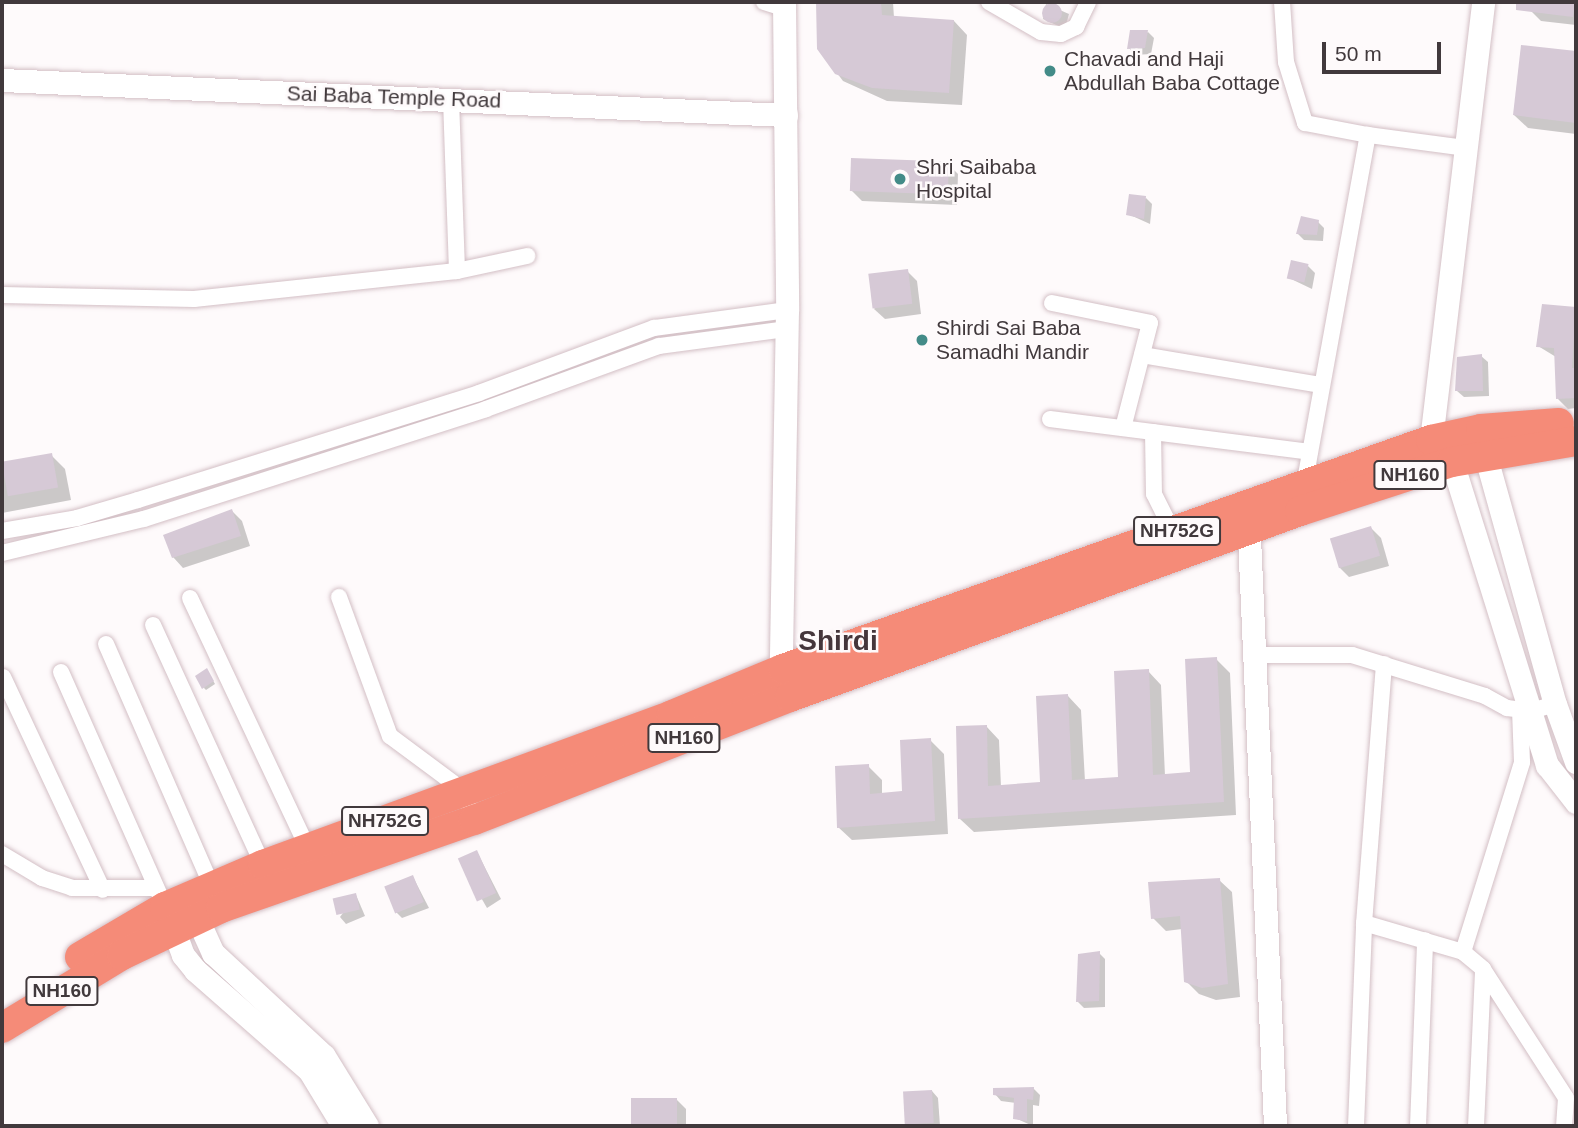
<!DOCTYPE html>
<style>
body{margin:0}
#map{position:relative;width:1578px;height:1128px;overflow:hidden;background:#fefafb;font-family:Helvetica,sans-serif}
div>[style]{position:absolute}
[style*='--x']{left:calc(var(--x)*1px);top:calc(var(--y)*1px);width:calc(var(--w)*1px);rotate:calc(var(--a)*1deg)}
.shadow>*{inset:0;background:#0003}
.building>*{inset:0;background:#d6c9d6;transform-origin:0 0}
.round{border-radius:50%}
.roads{filter:drop-shadow(0 0 2px #d3bfc5) drop-shadow(0 0 2px #d3bfc5)}
.street>*{height:16px;margin:-8px;padding:0 8px;transform-origin:8px;border-radius:8px;background:#fff}
.secondary>*{height:23px;margin:-11.5px;padding:0 11.5px;transform-origin:11.5px;border-radius:11.5px;background:#fff}
.highway>*{height:30px;margin:-15px;padding:0 15px;transform-origin:15px;border-radius:15px;background:#f58b78}
.dots>*{width:19px;height:19px;translate:-50% -50%;box-sizing:border-box;border:4px solid #fefafb;border-radius:50%}
span{translate:-50% -50%;white-space:nowrap;text-align:center;line-height:1.15;-webkit-text-stroke:5px #fefafb;paint-order:stroke}
.shield-label span{padding:2px 5px;background:#fefafb;border:2px solid;border-radius:5px;-webkit-text-stroke-width:0}
.shield-label{font-size:19px;color:#41393c;font-weight:700}
.poi-label{font-size:21px;color:#41393c}
.left{translate:0 -50%;text-align:left}
.street-label{font-size:21px;color:#41393c}
.district-label{font-size:28px;color:#45363b;font-weight:700}
.frame{position:absolute;inset:0;border:4px solid #41393c;pointer-events:none}
.scale{position:absolute;left:1322px;top:42px;width:119px;height:32px;box-sizing:border-box;border:4px solid #41393c;border-top:0;padding-left:9px;font-size:21px;line-height:24px;white-space:nowrap;color:#41393c;-webkit-text-stroke:5px #fefafb;paint-order:stroke}
</style>
<div id="map">
<div class="shadow">
<i style="clip-path:polygon(820px 2px,893px 2px,894px 18px,954px 21px,967px 35px,962px 105px,887px 101px,843px 81px,819px 49px)"></i>
<i style="clip-path:polygon(1532px 2px,1576px 2px,1576px 25px,1541px 21px,1531px 11px)"></i>
<i style="clip-path:polygon(1046px 4px,1069px 14px,1065px 29px,1043px 19px)"></i>
<i style="clip-path:polygon(1148px 32px,1154px 38px,1151px 54px,1135px 55px,1129px 48px)"></i>
<i style="clip-path:polygon(1523px 47px,1576px 53px,1576px 134px,1528px 128px,1514px 115px)"></i>
<i style="clip-path:polygon(948px 164px,958px 174px,957px 205px,862px 201px,852px 191px)"></i>
<i style="clip-path:polygon(1146px 198px,1152px 204px,1150px 224px,1128px 214px)"></i>
<i style="clip-path:polygon(1318px 222px,1324px 228px,1323px 241px,1304px 240px,1298px 234px)"></i>
<i style="clip-path:polygon(1308px 266px,1315px 273px,1312px 289px,1289px 278px)"></i>
<i style="clip-path:polygon(907px 271px,917px 281px,921px 314px,885px 319px,874px 309px)"></i>
<i style="clip-path:polygon(1575px 309px,1576px 408px,1568px 409px,1558px 399px,1556px 357px,1538px 346px)"></i>
<i style="clip-path:polygon(1481px 356px,1488px 362px,1489px 396px,1464px 397px,1457px 391px)"></i>
<i style="clip-path:polygon(51px 455px,65px 469px,71px 500px,2px 513px,2px 465px)"></i>
<i style="clip-path:polygon(232px 511px,242px 521px,250px 546px,183px 568px,173px 557px)"></i>
<i style="clip-path:polygon(1371px 528px,1381px 538px,1389px 566px,1349px 577px,1339px 567px)"></i>
<i style="clip-path:polygon(1216px 659px,1230px 673px,1236px 815px,974px 832px,960px 819px,986px 726px,999px 740px,1001px 787px,1042px 784px,1068px 696px,1081px 710px,1085px 781px,1120px 779px,1148px 671px,1161px 685px,1165px 776px,1192px 774px)"></i>
<i style="clip-path:polygon(207px 670px,215px 684px,206px 690px,204px 688px)"></i>
<i style="clip-path:polygon(930px 740px,944px 754px,948px 834px,852px 840px,838px 827px,868px 766px,882px 780px,882px 795px,904px 793px)"></i>
<i style="clip-path:polygon(477px 852px,501px 899px,487px 908px,460px 861px)"></i>
<i style="clip-path:polygon(413px 877px,429px 908px,402px 918px,396px 912px)"></i>
<i style="clip-path:polygon(1219px 880px,1232px 892px,1240px 997px,1216px 1000px,1199px 994px,1186px 981px,1182px 929px,1166px 931px,1153px 918px)"></i>
<i style="clip-path:polygon(356px 895px,365px 916px,346px 924px,340px 917px)"></i>
<i style="clip-path:polygon(1099px 953px,1105px 959px,1105px 1007px,1084px 1008px,1078px 1002px)"></i>
<i style="clip-path:polygon(1033px 1088px,1040px 1095px,1039px 1106px,1033px 1105px,1033px 1126px,1015px 1118px,1016px 1103px,1001px 1101px,995px 1094px)"></i>
<i style="clip-path:polygon(932px 1091px,938px 1098px,940px 1126px,906px 1126px)"></i>
<i style="clip-path:polygon(676px 1099px,686px 1109px,686px 1126px,633px 1126px,633px 1101px)"></i>
</div>
<div class="building">
<i style="clip-path:polygon(816px 2px,881px 2px,882px 15px,954px 20px,949px 93px,872px 88px,835px 74px,817px 49px)"></i>
<i style="clip-path:polygon(1516px 2px,1575px 2px,1573px 17px,1516px 10px)"></i>
<i class="round" style="left:1042px;top:3px;width:20px;height:20px"></i>
<i style="clip-path:polygon(1130px 30px,1148px 30px,1145px 48px,1127px 49px)"></i>
<i style="clip-path:polygon(1521px 45px,1576px 51px,1576px 123px,1513px 115px)"></i>
<i style="left:851px;top:158px;width:98px;height:33px;rotate:2deg"></i>
<i style="clip-path:polygon(1129px 194px,1146px 196px,1144px 219px,1126px 215px)"></i>
<i style="clip-path:polygon(1301px 216px,1319px 220px,1317px 235px,1296px 234px)"></i>
<i style="left:1291px;top:260px;width:18px;height:19px;rotate:13deg"></i>
<i style="left:908px;top:269px;width:35px;height:40px;rotate:83deg"></i>
<i style="clip-path:polygon(1542px 304px,1576px 307px,1572px 368px,1576px 368px,1576px 398px,1556px 399px,1554px 348px,1536px 347px)"></i>
<i style="clip-path:polygon(1482px 354px,1483px 391px,1455px 391px,1457px 357px)"></i>
<i style="left:52px;top:453px;width:35px;height:51px;rotate:80deg"></i>
<i style="clip-path:polygon(232px 509px,241px 536px,172px 558px,163px 535px)"></i>
<i style="left:1371px;top:526px;width:31px;height:43px;rotate:73deg"></i>
<i style="clip-path:polygon(1217px 657px,1224px 802px,958px 819px,956px 726px,987px 725px,988px 786px,1040px 782px,1036px 696px,1068px 694px,1072px 780px,1118px 777px,1114px 671px,1149px 669px,1153px 775px,1190px 772px,1185px 659px)"></i>
<i style="clip-path:polygon(207px 668px,214px 681px,202px 689px,195px 676px)"></i>
<i style="clip-path:polygon(931px 738px,935px 821px,837px 828px,835px 766px,869px 764px,870px 794px,902px 791px,900px 740px)"></i>
<i style="left:477px;top:850px;width:47px;height:21px;rotate:66deg"></i>
<i style="left:413px;top:875px;width:29px;height:31px;rotate:68deg"></i>
<i style="clip-path:polygon(1220px 878px,1228px 984px,1202px 988px,1184px 982px,1180px 916px,1151px 919px,1148px 882px)"></i>
<i style="left:356px;top:893px;width:17px;height:24px;rotate:77deg"></i>
<i style="clip-path:polygon(1100px 951px,1099px 1001px,1076px 1002px,1078px 954px)"></i>
<i style="clip-path:polygon(1034px 1087px,1033px 1100px,1027px 1099px,1027px 1121px,1013px 1119px,1014px 1098px,993px 1095px,993px 1088px)"></i>
<i style="left:932px;top:1090px;width:33px;height:29px;rotate:87deg"></i>
<i style="left:677px;top:1098px;width:28px;height:46px;rotate:90deg"></i>
</div>
<div class="roads">
<div class="street">
<i style="--x:764;--y:2;--w:21;--a:17"></i>
<i style="--x:989;--y:2;--w:60;--a:30"></i>
<i style="--x:1041;--y:32;--w:20;--a:6"></i>
<i style="--x:1061;--y:34;--w:17;--a:-25"></i>
<i style="--x:1076;--y:27;--w:28;--a:-64"></i>
<i style="--x:1282;--y:2;--w:60;--a:86.2"></i>
<i style="--x:1286;--y:62;--w:64;--a:72.7"></i>
<i style="--x:1305;--y:123;--w:64;--a:10.8"></i>
<i style="--x:457;--y:271;--w:72;--a:-12.1"></i>
<i style="--x:2;--y:295;--w:192;--a:1.2"></i>
<i style="--x:194;--y:299;--w:264;--a:-6.1"></i>
<i style="--x:457;--y:271;--w:172;--a:-92"></i>
<i style="--x:1052;--y:303;--w:100;--a:11.5"></i>
<i style="--x:1150;--y:323;--w:108;--a:104.4"></i>
<i style="--x:1142;--y:355;--w:182;--a:9.5"></i>
<i style="--x:1050;--y:419;--w:262;--a:7.2"></i>
<i style="--x:1153;--y:432;--w:62;--a:89.1"></i>
<i style="--x:1154;--y:494;--w:42;--a:63.4"></i>
<i style="--x:1304;--y:486;--w:357;--a:-79.7"></i>
<i style="--x:1368;--y:135;--w:99;--a:7.6"></i>
<i style="--x:2;--y:531;--w:76;--a:-9.8"></i>
<i style="--x:77;--y:518;--w:64;--a:-16.4"></i>
<i style="--x:138;--y:500;--w:357;--a:-17.4"></i>
<i style="--x:479;--y:393;--w:187;--a:-20.4"></i>
<i style="--x:654;--y:328;--w:134;--a:-7.7"></i>
<i style="--x:2;--y:553;--w:146;--a:-13.5"></i>
<i style="--x:144;--y:519;--w:359;--a:-17.8"></i>
<i style="--x:486;--y:409;--w:184;--a:-20"></i>
<i style="--x:659;--y:346;--w:129;--a:-7.6"></i>
<i style="--x:339;--y:597;--w:148;--a:69.9"></i>
<i style="--x:390;--y:736;--w:92;--a:36.6"></i>
<i style="--x:464;--y:791;--w:31;--a:71"></i>
<i style="--x:190;--y:598;--w:277;--a:64.8"></i>
<i style="--x:153;--y:625;--w:264;--a:65.4"></i>
<i style="--x:106;--y:644;--w:265;--a:66.4"></i>
<i style="--x:1255;--y:655;--w:97;--a:0"></i>
<i style="--x:1352;--y:655;--w:139;--a:17.1"></i>
<i style="--x:1485;--y:696;--w:25;--a:29"></i>
<i style="--x:1507;--y:708;--w:24;--a:7"></i>
<i style="--x:1531;--y:711;--w:25;--a:-16"></i>
<i style="--x:1384;--y:664;--w:260;--a:94.4"></i>
<i style="--x:1364;--y:923;--w:103;--a:16.3"></i>
<i style="--x:1463;--y:952;--w:26;--a:40"></i>
<i style="--x:1483;--y:969;--w:153;--a:57.2"></i>
<i style="--x:1566;--y:1098;--w:28;--a:94"></i>
<i style="--x:61;--y:672;--w:257;--a:66.1"></i>
<i style="--x:3;--y:677;--w:235;--a:64.9"></i>
<i style="--x:2;--y:854;--w:47;--a:31"></i>
<i style="--x:42;--y:878;--w:32;--a:18"></i>
<i style="--x:72;--y:888;--w:84;--a:0"></i>
<i style="--x:1463;--y:952;--w:199;--a:-72.7"></i>
<i style="--x:1522;--y:762;--w:52;--a:-92.2"></i>
<i style="--x:1356;--y:1126;--w:203;--a:-87.7"></i>
<i style="--x:1418;--y:1126;--w:186;--a:-87.8"></i>
<i style="--x:1476;--y:1126;--w:157;--a:-87.4"></i>
</div>
<div class="secondary">
<i style="--x:784;--y:2;--w:308;--a:89.4"></i>
<i style="--x:787;--y:310;--w:349;--a:91"></i>
<i style="--x:781;--y:659;--w:26;--a:77"></i>
<i style="--x:2;--y:80;--w:785;--a:2.56"></i>
<i style="--x:1482;--y:443;--w:271;--a:74.4"></i>
<i style="--x:1555;--y:704;--w:62;--a:70.1"></i>
<i style="--x:1434;--y:454;--w:14;--a:-102"></i>
<i style="--x:1431;--y:440;--w:441;--a:-83.2"></i>
<i style="--x:1452;--y:462;--w:318;--a:72.6"></i>
<i style="--x:1547;--y:765;--w:47;--a:51.9"></i>
<i style="--x:1248;--y:514;--w:613;--a:87.47"></i>
<i style="--x:192;--y:907;--w:51;--a:65.5"></i>
<i style="--x:213;--y:953;--w:151;--a:42.9"></i>
<i style="--x:324;--y:1056;--w:82;--a:58.4"></i>
<i style="--x:169;--y:917;--w:40;--a:69.8"></i>
<i style="--x:183;--y:955;--w:19;--a:51"></i>
<i style="--x:195;--y:970;--w:152;--a:41.3"></i>
<i style="--x:309;--y:1070;--w:66;--a:58.7"></i>
</div>
<div class="highway">
<i style="--x:80;--y:957;--w:99;--a:-30.5"></i>
<i style="--x:165;--y:907;--w:107;--a:-23.2"></i>
<i style="--x:263;--y:865;--w:436;--a:-20.1"></i>
<i style="--x:672;--y:715;--w:120;--a:-22.5"></i>
<i style="--x:783;--y:669;--w:687;--a:-19.46"></i>
<i style="--x:1431;--y:440;--w:51;--a:-12.4"></i>
<i style="--x:1481;--y:429;--w:78;--a:-4.4"></i>
<i style="--x:2;--y:1028;--w:140;--a:-31.3"></i>
<i style="--x:122;--y:955;--w:110;--a:-25.4"></i>
<i style="--x:221;--y:908;--w:268;--a:-19.2"></i>
<i style="--x:474;--y:820;--w:339;--a:-21.3"></i>
<i style="--x:790;--y:697;--w:543;--a:-20.04"></i>
<i style="--x:1300;--y:511;--w:160;--a:-17.9"></i>
<i style="--x:1452;--y:462;--w:126;--a:-9.6"></i>
</div>
</div>
<div class="dots">
<i style="left:1050px;top:71px;background:#438b88"></i>
<i style="left:900px;top:179px;background:#438b88"></i>
<i style="left:922px;top:340px;background:#438b88"></i>
</div>
<div class="shield-label">
<span style="left:1410px;top:475px">NH160</span>
<span style="left:1177px;top:531px">NH752G</span>
<span style="left:684px;top:738px">NH160</span>
<span style="left:385px;top:821px">NH752G</span>
<span style="left:62px;top:991px">NH160</span>
</div>
<div class="poi-label">
<span class="left" style="left:1064px;top:71px">Chavadi and Haji<br>Abdullah Baba Cottage</span>
<span class="left" style="left:916px;top:179px">Shri Saibaba<br>Hospital</span>
<span class="left" style="left:936px;top:340px">Shirdi Sai Baba<br>Samadhi Mandir</span>
</div>
<div class="street-label">
<span style="left:394px;top:97px;rotate:2deg">Sai Baba Temple Road</span>
</div>
<div class="district-label">
<span style="left:838px;top:641px">Shirdi</span>
</div>
<div class="frame"></div>
<div class="scale">50 m</div>
</div>
